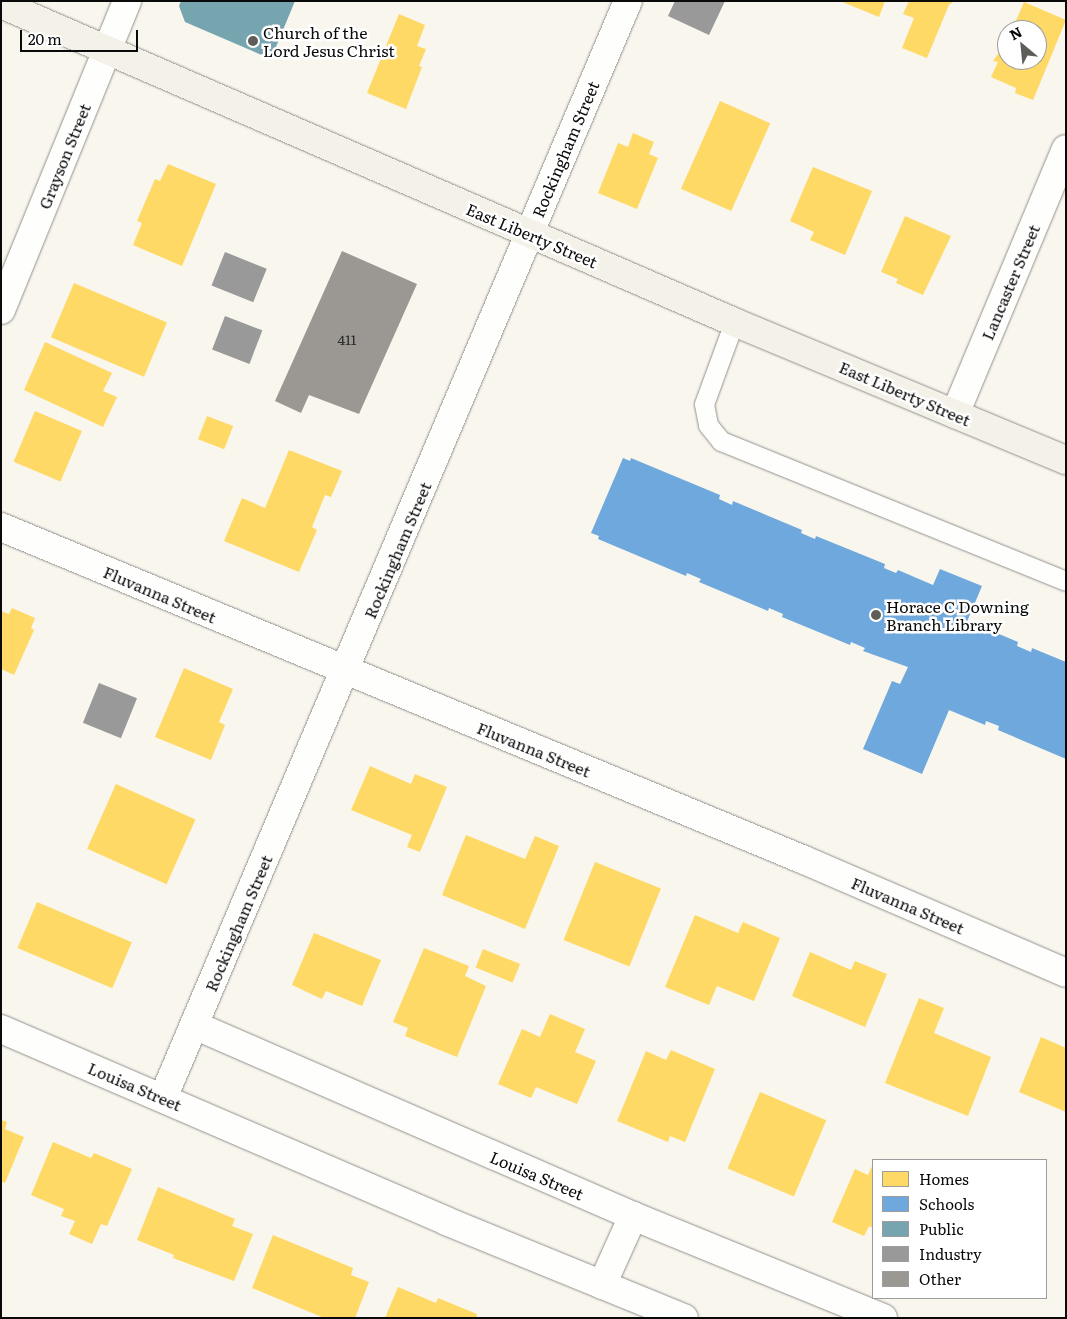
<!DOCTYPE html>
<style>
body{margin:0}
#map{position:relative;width:1067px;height:1319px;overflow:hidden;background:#f9f6ee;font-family:Literata,serif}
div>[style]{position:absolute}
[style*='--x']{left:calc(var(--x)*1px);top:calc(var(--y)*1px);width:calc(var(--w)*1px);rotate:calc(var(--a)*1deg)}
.homes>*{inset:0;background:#ffd966;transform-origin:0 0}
.schools>*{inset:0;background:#6fa8dc}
.public>*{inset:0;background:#76a5af}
.industry>*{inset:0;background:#999;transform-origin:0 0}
.building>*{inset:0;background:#9b9894}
.roads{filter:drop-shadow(0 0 1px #92908d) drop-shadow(0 0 1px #92908d)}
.lane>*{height:19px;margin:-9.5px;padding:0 9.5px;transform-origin:9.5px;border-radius:9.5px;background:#fefefc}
.street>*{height:28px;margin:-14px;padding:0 14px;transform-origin:14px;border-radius:14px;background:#fefefc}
.secondary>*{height:28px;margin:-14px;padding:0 14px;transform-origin:14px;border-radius:14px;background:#f3f1e8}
.dots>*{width:14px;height:14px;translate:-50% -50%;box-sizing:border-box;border:2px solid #fff;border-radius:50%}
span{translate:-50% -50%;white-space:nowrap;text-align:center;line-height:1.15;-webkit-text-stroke:5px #fff;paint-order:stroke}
.number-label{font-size:14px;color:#2e2e2c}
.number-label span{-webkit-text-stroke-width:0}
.poi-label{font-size:16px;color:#0a0a0a}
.left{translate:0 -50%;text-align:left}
.street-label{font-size:16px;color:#0a0a0a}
.frame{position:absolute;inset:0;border:2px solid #0a0a0a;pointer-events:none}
.legend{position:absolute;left:872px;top:1159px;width:175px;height:140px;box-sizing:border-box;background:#fff;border:1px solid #9d9d9d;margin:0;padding:6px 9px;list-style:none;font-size:15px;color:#0a0a0a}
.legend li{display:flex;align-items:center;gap:10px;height:25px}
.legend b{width:25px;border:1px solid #9d9d9d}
.north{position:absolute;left:997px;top:20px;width:50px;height:50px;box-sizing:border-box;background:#fff;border:1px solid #9d9d9d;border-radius:50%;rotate:332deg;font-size:14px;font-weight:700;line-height:20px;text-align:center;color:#0a0a0a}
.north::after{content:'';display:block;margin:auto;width:18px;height:22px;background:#5e5d5a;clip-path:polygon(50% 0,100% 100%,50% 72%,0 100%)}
.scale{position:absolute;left:20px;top:30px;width:118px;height:22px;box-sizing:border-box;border:2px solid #0a0a0a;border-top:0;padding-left:6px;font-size:15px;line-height:18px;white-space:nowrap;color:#0a0a0a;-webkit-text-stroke:4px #fff;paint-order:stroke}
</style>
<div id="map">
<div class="homes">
<i style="clip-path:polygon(840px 1px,885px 1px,879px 17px)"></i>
<i style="clip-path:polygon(909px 1px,954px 1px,949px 5px,927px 58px,902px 48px,914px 18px,903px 14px)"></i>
<i style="clip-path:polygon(1024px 2px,1066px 20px,1033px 100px,1015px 93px,1016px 88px,991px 77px,998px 62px,993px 61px,1007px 41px,1007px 60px,1037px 60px,1037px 30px,1012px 30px)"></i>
<i style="clip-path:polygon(399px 14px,425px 25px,417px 46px,426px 49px,419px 66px,422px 67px,406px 109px,367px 93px)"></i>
<i style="left:720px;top:101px;width:55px;height:96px;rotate:24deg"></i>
<i style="clip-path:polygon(633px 133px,654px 142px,649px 154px,658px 158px,637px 209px,598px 193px,618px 143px,628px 147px)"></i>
<i style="clip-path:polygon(168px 164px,216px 184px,182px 266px,133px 245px,142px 223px,137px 221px,155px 179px,160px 181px)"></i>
<i style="clip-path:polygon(813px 167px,872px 191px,845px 255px,810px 240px,814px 232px,790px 221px)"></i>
<i style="clip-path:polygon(905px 216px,951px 236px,923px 295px,896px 283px,898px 279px,881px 272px)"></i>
<i style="left:74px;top:283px;width:101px;height:59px;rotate:23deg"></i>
<i style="clip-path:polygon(45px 342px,112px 373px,103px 391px,117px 397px,103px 427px,24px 390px)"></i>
<i style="left:35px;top:411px;width:51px;height:55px;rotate:23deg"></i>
<i style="left:207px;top:416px;width:28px;height:25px;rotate:21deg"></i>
<i style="clip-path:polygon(289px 450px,342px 471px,331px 497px,325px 495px,312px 527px,317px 530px,299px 572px,224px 541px,242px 498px,265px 508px)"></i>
<i style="clip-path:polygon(12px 608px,35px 618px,31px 628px,34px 630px,14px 675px,1px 669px,1px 611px,9px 614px)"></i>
<i style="clip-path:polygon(184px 668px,233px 689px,219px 722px,225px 725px,211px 760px,155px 737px)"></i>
<i style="clip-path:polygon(370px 766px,411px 784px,415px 774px,447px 787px,420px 852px,407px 847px,412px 835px,351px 810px)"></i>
<i style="left:116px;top:784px;width:87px;height:71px;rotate:24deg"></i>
<i style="clip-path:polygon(466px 835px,525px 859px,535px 836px,559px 846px,525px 929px,442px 895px)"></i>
<i style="left:595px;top:862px;width:71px;height:84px;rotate:22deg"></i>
<i style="left:37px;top:902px;width:103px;height:50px;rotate:23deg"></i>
<i style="clip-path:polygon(695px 915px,738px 933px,743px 922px,780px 938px,754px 1001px,717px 986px,709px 1005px,665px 987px)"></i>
<i style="clip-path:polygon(314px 933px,381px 960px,362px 1006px,326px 991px,322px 999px,292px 985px)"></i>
<i style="clip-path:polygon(424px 948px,469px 966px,465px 976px,486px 986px,457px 1057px,405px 1036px,408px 1028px,393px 1022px)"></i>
<i style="left:483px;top:949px;width:40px;height:20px;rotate:22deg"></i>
<i style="clip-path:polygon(810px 952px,851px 970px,855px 961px,887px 974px,865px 1027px,792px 996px)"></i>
<i style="clip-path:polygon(919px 998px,944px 1008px,934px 1033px,991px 1057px,968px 1116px,885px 1083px)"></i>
<i style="clip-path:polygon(550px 1014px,585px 1029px,575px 1052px,596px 1061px,577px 1104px,536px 1087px,531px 1098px,498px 1084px,522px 1029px,540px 1037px)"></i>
<i style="clip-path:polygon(1041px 1037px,1066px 1048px,1066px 1112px,1019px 1092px)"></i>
<i style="clip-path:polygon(671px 1050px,715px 1069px,685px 1142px,670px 1136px,668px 1142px,617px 1121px,646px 1051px,666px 1060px)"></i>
<i style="left:760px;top:1092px;width:72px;height:83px;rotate:23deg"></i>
<i style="clip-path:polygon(1px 1120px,7px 1122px,5px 1129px,24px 1137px,5px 1183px,1px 1181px)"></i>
<i style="clip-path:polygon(53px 1142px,91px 1158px,94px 1153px,132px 1169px,107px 1226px,101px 1224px,92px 1244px,69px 1234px,75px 1221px,61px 1216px,64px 1209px,31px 1195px)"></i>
<i style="clip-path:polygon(873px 1164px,873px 1228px,869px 1226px,864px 1236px,832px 1222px,855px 1169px,868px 1175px)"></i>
<i style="clip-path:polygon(158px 1187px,235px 1219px,232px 1226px,253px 1234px,234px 1281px,173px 1258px,174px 1255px,137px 1240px)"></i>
<i style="clip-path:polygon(273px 1235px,353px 1268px,351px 1275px,369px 1282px,355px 1318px,324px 1318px,252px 1288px)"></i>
<i style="clip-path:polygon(398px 1287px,436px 1303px,438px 1298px,477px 1314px,476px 1318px,385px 1318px)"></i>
</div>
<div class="schools">
<i style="clip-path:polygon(623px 458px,630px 461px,631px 458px,720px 495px,719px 499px,732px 505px,733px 501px,802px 530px,801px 533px,815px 539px,816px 536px,885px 564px,884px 568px,896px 573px,898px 570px,933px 585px,940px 569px,982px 586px,966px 624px,972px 626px,973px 623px,1018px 642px,1017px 646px,1031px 652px,1032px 648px,1066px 662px,1066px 759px,998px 730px,999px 726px,986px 721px,985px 725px,949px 710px,922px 774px,863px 749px,892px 681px,900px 684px,908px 667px,863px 651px,865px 648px,851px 642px,850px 645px,782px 617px,783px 614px,769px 608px,768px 611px,699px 582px,701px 579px,687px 573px,686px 576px,598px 539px,599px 536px,591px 533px)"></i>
</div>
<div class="public">
<i style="clip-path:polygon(181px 1px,295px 1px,271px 59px,185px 22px,179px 6px)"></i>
</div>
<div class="industry">
<i style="clip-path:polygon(675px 1px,684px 2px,725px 1px,709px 35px,668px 16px)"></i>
<i style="left:225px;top:252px;width:45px;height:36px;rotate:22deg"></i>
<i style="left:225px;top:316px;width:40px;height:36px;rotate:21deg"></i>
<i style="left:99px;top:683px;width:41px;height:43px;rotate:22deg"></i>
</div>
<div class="building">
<i style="clip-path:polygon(342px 251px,417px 284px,359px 414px,309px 395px,301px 413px,275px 401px)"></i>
</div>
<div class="roads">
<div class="lane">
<i style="--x:734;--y:322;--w:87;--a:110.1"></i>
<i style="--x:704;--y:404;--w:21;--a:79"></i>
<i style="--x:708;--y:425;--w:21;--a:51"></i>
<i style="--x:721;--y:441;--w:372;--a:22.1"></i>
</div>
<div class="street">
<i style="--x:1;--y:310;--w:334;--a:-67.8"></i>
<i style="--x:955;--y:414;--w:287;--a:-67.3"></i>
<i style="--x:1;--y:527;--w:869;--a:22.52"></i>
<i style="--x:804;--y:860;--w:285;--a:23.3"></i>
<i style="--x:194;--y:1025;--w:479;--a:23.5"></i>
<i style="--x:633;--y:1216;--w:270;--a:22.2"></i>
<i style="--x:1;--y:1029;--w:485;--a:23.3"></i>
<i style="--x:446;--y:1221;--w:257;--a:22.2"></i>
<i style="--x:163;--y:1098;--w:1191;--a:-67.03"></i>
<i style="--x:602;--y:1285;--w:76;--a:-65.8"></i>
</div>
<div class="secondary">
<i style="--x:1;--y:4;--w:799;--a:23.45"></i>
<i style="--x:734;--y:322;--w:360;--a:22.6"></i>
</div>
</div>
<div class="dots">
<i style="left:253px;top:41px;background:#5e5d5a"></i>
<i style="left:876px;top:615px;background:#5e5d5a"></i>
</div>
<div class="number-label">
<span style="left:347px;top:339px">411</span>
</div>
<div class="poi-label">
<span class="left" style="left:263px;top:41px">Church of the<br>Lord Jesus Christ</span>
<span class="left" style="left:886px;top:615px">Horace C Downing<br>Branch Library</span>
</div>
<div class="street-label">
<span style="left:565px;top:149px;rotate:-67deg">Rockingham Street</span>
<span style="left:64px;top:156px;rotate:-68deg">Grayson Street</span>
<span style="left:532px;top:235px;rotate:23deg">East Liberty Street</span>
<span style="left:1010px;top:282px;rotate:-67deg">Lancaster Street</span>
<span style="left:905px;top:393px;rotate:23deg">East Liberty Street</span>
<span style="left:397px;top:550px;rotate:-67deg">Rockingham Street</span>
<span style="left:160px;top:594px;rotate:23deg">Fluvanna Street</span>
<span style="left:534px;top:749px;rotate:22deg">Fluvanna Street</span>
<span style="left:908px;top:905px;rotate:23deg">Fluvanna Street</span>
<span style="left:238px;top:923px;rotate:-67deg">Rockingham Street</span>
<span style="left:135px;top:1086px;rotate:23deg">Louisa Street</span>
<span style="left:537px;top:1175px;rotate:23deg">Louisa Street</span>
</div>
<div class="frame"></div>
<ul class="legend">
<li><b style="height:14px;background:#ffd966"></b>Homes</li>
<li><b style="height:14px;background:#6fa8dc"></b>Schools</li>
<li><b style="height:14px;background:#76a5af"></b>Public</li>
<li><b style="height:14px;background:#999"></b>Industry</li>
<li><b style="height:14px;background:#9b9894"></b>Other</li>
</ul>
<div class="north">N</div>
<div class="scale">20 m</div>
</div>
